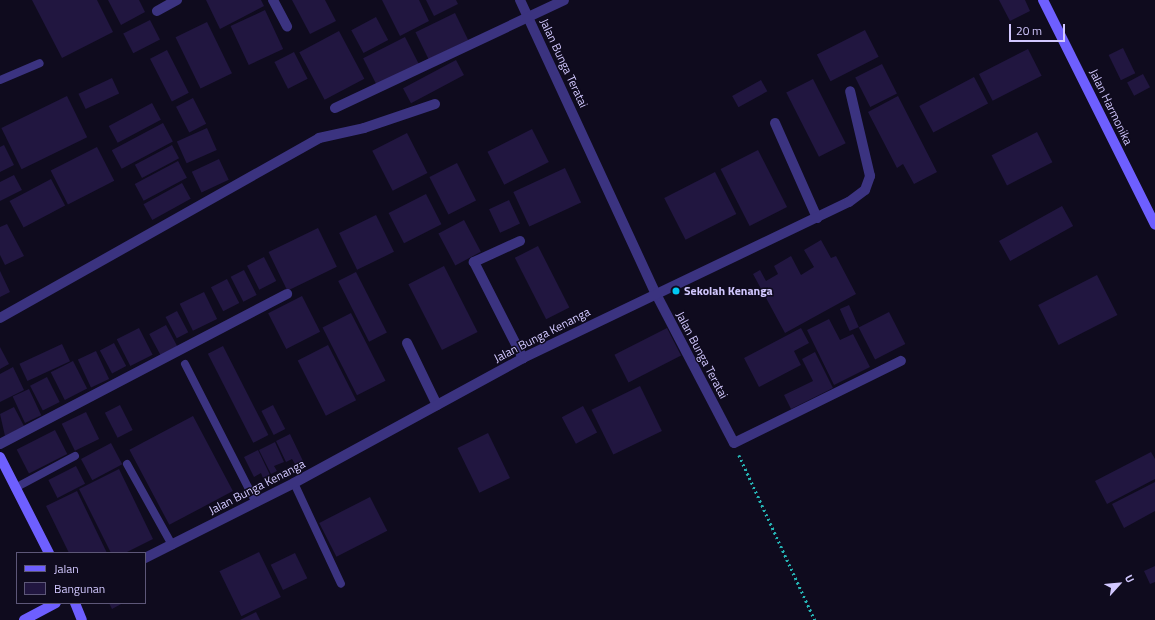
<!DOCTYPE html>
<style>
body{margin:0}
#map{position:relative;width:1155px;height:620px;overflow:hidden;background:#0f0b1e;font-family:"Titillium Web",sans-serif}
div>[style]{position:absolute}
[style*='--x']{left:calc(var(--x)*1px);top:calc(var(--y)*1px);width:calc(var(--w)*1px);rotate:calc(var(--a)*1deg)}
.building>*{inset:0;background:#211640;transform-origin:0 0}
.path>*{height:2.5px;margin-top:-1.25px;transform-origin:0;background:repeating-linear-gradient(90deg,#26b3b4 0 2px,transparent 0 5px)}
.lane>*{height:8px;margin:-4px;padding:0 4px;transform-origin:4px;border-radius:4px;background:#3b3380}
.street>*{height:10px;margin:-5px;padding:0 5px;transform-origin:5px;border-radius:5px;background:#3b3380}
.secondary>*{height:10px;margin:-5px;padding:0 5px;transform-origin:5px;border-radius:5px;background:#6e5fff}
.dots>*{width:11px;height:11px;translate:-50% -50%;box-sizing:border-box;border:2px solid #0f0b1e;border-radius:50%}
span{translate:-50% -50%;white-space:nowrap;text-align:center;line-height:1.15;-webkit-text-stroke:3px #0f0b1e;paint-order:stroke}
.street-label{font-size:12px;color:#d2c8ff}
.poi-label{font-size:12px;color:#d2c8ff;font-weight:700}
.left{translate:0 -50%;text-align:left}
.legend{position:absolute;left:16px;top:552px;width:130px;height:52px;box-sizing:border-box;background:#0f0b1e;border:1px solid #5d5778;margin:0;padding:5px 7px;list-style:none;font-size:12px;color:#d2c8ff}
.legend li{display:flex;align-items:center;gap:8px;height:20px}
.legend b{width:20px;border:1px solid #5d5778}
.north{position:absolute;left:1099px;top:564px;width:40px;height:40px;-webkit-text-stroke:3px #0f0b1e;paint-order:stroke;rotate:63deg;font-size:11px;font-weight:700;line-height:16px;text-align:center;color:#d2c8ff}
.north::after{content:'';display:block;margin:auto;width:14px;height:18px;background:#d2c8ff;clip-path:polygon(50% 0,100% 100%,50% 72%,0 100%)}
.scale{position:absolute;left:1009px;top:24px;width:56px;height:18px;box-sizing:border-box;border:2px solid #d2c8ff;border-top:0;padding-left:5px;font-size:12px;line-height:14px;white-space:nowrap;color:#d2c8ff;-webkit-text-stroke:3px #0f0b1e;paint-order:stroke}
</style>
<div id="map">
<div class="building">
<i style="clip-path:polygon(32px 0,97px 0,113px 32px,62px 58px)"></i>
<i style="clip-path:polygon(108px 0,139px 0,145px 12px,121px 25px)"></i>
<i style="clip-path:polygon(206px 0,261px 0,264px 6px,220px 29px)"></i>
<i style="clip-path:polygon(292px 0,325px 0,336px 21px,310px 34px)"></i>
<i style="clip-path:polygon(382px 0,419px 0,429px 21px,400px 36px)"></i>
<i style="clip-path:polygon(426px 0,456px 0,458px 4px,434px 16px)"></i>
<i style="clip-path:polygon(999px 0,1025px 0,1030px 11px,1010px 21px)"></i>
<i style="left:265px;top:10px;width:43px;height:38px;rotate:65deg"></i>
<i style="left:455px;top:13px;width:30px;height:44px;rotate:64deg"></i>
<i style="left:376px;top:17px;width:26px;height:28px;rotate:62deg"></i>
<i style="left:150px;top:20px;width:22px;height:30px;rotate:63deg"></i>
<i style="left:207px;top:22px;width:57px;height:35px;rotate:64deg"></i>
<i style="left:865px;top:30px;width:30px;height:54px;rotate:63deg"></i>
<i style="left:339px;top:31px;width:54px;height:45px;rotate:62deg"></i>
<i style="left:405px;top:37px;width:31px;height:47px;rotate:63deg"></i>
<i style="left:1123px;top:48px;width:28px;height:16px;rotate:64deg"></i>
<i style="left:1028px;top:49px;width:30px;height:55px;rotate:63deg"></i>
<i style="left:167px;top:50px;width:48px;height:19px;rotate:63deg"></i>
<i style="left:294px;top:52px;width:30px;height:22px;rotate:63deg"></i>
<i style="left:456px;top:60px;width:17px;height:60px;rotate:62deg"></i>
<i style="left:882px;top:64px;width:33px;height:30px;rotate:63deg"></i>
<i style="left:1143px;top:74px;width:15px;height:18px;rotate:62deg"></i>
<i style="left:974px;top:77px;width:30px;height:62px;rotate:62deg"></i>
<i style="left:112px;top:78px;width:17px;height:37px;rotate:65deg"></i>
<i style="left:813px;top:79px;width:72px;height:30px;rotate:63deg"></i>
<i style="left:761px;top:80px;width:13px;height:33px;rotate:61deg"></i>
<i style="left:67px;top:96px;width:46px;height:73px;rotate:64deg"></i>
<i style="clip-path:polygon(898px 96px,937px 172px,914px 184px,903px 164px,897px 168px,868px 112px)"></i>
<i style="left:193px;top:98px;width:29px;height:19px;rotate:63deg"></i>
<i style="left:152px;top:103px;width:19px;height:49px;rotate:62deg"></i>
<i style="left:163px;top:123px;width:21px;height:58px;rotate:62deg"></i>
<i style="left:207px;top:128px;width:24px;height:33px;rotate:66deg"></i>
<i style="left:532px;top:129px;width:37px;height:50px;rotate:63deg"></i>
<i style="left:1037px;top:132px;width:34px;height:51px;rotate:63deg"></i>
<i style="left:407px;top:133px;width:45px;height:39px;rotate:63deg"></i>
<i style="clip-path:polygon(4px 145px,14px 165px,0 172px,0 147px)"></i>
<i style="left:172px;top:145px;width:15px;height:42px;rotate:62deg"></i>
<i style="left:97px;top:147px;width:38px;height:52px;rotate:63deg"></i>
<i style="left:758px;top:150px;width:64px;height:42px;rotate:63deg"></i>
<i style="left:219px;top:159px;width:23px;height:30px;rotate:65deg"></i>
<i style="left:178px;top:161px;width:19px;height:49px;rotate:62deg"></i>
<i style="left:457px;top:163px;width:42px;height:31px;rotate:63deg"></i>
<i style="left:565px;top:168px;width:38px;height:57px;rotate:65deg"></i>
<i style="left:715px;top:172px;width:47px;height:57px;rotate:63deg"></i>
<i style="clip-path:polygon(14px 175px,22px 190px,0 201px,0 182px)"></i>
<i style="left:51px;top:179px;width:30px;height:47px;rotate:62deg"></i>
<i style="left:182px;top:183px;width:18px;height:44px;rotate:61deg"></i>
<i style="left:426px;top:194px;width:34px;height:42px;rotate:63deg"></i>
<i style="left:509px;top:200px;width:26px;height:22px;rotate:65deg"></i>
<i style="left:1062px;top:206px;width:23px;height:72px;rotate:61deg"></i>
<i style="left:376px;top:215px;width:41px;height:41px;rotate:64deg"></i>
<i style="left:464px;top:220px;width:36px;height:29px;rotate:62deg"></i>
<i style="clip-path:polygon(7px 224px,24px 256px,5px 265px,0 255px,0 227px)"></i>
<i style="left:318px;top:228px;width:43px;height:55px;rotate:64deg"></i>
<i style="clip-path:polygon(821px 240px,831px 258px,836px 256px,856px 294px,785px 333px,753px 274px,760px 270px,766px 281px,778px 274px,774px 266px,791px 256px,801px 275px,814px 267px,804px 250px)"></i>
<i style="left:538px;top:246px;width:69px;height:26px;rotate:63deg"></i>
<i style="left:264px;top:257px;width:27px;height:19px;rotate:63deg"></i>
<i style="left:444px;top:266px;width:74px;height:40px;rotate:63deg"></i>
<i style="left:244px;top:270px;width:28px;height:15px;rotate:63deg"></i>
<i style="clip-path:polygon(0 271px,10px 292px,0 297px)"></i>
<i style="left:356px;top:272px;width:68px;height:20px;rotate:63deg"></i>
<i style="left:1097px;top:275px;width:45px;height:66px;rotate:63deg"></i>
<i style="left:227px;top:279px;width:27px;height:18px;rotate:63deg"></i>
<i style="left:204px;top:292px;width:30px;height:27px;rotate:64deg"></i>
<i style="left:302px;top:296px;width:40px;height:38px;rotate:63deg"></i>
<i style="left:849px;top:305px;width:24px;height:10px;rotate:66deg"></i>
<i style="left:177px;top:311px;width:24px;height:13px;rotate:62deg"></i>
<i style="left:889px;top:312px;width:36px;height:34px;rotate:63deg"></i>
<i style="left:351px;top:313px;width:76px;height:32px;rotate:63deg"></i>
<i style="clip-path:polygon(829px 319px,840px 340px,853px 334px,870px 367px,834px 385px,807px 330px)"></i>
<i style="left:166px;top:325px;width:24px;height:19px;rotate:62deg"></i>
<i style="left:139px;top:328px;width:30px;height:25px;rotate:63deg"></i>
<i style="left:667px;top:328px;width:31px;height:59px;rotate:63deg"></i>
<i style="clip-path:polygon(801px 328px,809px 343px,794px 351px,801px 365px,759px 387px,744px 358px)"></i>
<i style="left:114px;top:343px;width:26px;height:16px;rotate:62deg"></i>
<i style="left:62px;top:344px;width:19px;height:47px;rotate:65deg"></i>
<i style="left:328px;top:345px;width:62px;height:34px;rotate:63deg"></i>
<i style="left:223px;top:346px;width:100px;height:17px;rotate:63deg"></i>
<i style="clip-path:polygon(0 347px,9px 364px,0 369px)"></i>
<i style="left:96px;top:351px;width:31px;height:20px;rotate:65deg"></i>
<i style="clip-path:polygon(815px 352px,833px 388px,791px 409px,784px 395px,813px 381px,802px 359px)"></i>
<i style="left:73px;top:361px;width:31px;height:25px;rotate:63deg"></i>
<i style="clip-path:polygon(13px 367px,24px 390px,0 402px,0 374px)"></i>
<i style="left:47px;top:377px;width:28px;height:19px;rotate:63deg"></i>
<i style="left:640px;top:386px;width:50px;height:54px;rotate:64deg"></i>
<i style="left:29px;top:389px;width:29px;height:18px;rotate:65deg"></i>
<i style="left:120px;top:405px;width:28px;height:17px;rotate:63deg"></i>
<i style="left:273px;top:405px;width:27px;height:13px;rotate:63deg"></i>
<i style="left:583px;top:406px;width:30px;height:24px;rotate:62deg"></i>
<i style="clip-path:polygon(14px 407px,24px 426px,5px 436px,0 414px)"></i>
<i style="left:86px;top:412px;width:30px;height:27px;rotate:64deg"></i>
<i style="left:193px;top:416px;width:85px;height:72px;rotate:62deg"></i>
<i style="left:55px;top:430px;width:27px;height:43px;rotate:63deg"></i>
<i style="left:488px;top:433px;width:50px;height:34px;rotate:64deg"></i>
<i style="clip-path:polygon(290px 434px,303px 461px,295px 464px,292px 459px,286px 462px,276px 441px)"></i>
<i style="clip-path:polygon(275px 442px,284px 462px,274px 466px,277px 471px,271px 474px,259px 450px)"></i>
<i style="left:111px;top:443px;width:24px;height:34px;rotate:62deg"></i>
<i style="clip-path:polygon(258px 450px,270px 475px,263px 478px,261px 473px,254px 477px,244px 457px)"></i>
<i style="clip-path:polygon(1151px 452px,1155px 459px,1155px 479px,1107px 504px,1095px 481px)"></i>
<i style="left:76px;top:466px;width:20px;height:31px;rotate:63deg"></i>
<i style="clip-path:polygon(119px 469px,153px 539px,125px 553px,111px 553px,79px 489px)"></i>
<i style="clip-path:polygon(1155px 482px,1155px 511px,1124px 528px,1112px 504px)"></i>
<i style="clip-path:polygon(77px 491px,107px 553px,69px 553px,46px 506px)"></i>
<i style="left:370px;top:497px;width:38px;height:57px;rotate:63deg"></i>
<i style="left:259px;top:552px;width:50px;height:44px;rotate:64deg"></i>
<i style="left:295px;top:553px;width:28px;height:27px;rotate:64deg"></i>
<i style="clip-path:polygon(1155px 566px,1155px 582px,1150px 584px,1144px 571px)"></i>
<i style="clip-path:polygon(109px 603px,123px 603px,112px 609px)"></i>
<i style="clip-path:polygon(256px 612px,260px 620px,240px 620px)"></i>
</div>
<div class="path">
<i style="--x:739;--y:455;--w:182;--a:65.3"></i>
</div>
<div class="lane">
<i style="--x:0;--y:80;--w:43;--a:-23"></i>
<i style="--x:185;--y:364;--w:156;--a:62.9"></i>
<i style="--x:127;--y:464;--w:93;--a:60.9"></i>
<i style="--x:294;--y:483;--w:111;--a:65"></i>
<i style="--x:15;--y:488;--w:68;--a:-28.1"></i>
</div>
<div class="street">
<i style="--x:273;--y:0;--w:30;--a:62"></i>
<i style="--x:520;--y:0;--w:322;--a:65.2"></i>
<i style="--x:655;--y:292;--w:170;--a:62.4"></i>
<i style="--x:734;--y:443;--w:186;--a:-26.2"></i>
<i style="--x:157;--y:11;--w:23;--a:-29"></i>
<i style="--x:335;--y:108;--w:253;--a:-25.2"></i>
<i style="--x:775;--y:123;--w:104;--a:66.1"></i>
<i style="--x:520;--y:241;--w:51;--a:155.5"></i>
<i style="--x:474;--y:262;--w:108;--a:63"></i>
<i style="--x:0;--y:318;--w:366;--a:-29.4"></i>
<i style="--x:319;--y:138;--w:46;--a:-12.5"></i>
<i style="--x:364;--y:128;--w:75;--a:-18.7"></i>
<i style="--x:407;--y:343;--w:69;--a:64.2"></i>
<i style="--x:0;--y:444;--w:324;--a:-27.6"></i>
<i style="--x:145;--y:558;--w:167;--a:-26.7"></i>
<i style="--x:294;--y:483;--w:261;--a:-28.6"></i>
<i style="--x:523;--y:358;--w:361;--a:-25.6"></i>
<i style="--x:849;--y:202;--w:20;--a:-37"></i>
<i style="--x:865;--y:190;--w:15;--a:-70"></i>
<i style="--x:870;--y:176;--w:87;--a:-103.2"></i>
</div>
<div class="secondary">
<i style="--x:1043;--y:0;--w:251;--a:63.5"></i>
<i style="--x:0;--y:457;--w:108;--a:63"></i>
<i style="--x:75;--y:603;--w:18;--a:68"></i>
<i style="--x:24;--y:620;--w:36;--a:-28"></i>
</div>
<div class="dots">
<i style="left:676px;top:291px;background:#00c9f3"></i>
</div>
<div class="street-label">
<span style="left:564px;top:63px;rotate:65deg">Jalan Bunga Teratai</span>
<span style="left:1111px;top:107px;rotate:64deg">Jalan Harmonika</span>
<span style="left:542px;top:335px;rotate:-27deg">Jalan Bunga Kenanga</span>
<span style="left:702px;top:355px;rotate:62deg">Jalan Bunga Teratai</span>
<span style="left:257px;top:487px;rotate:-27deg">Jalan Bunga Kenanga</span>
</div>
<div class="poi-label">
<span class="left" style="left:684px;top:291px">Sekolah Kenanga</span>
</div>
<ul class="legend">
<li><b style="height:5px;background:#6e5fff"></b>Jalan</li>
<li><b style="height:11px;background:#211640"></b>Bangunan</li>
</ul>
<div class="north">U</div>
<div class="scale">20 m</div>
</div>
